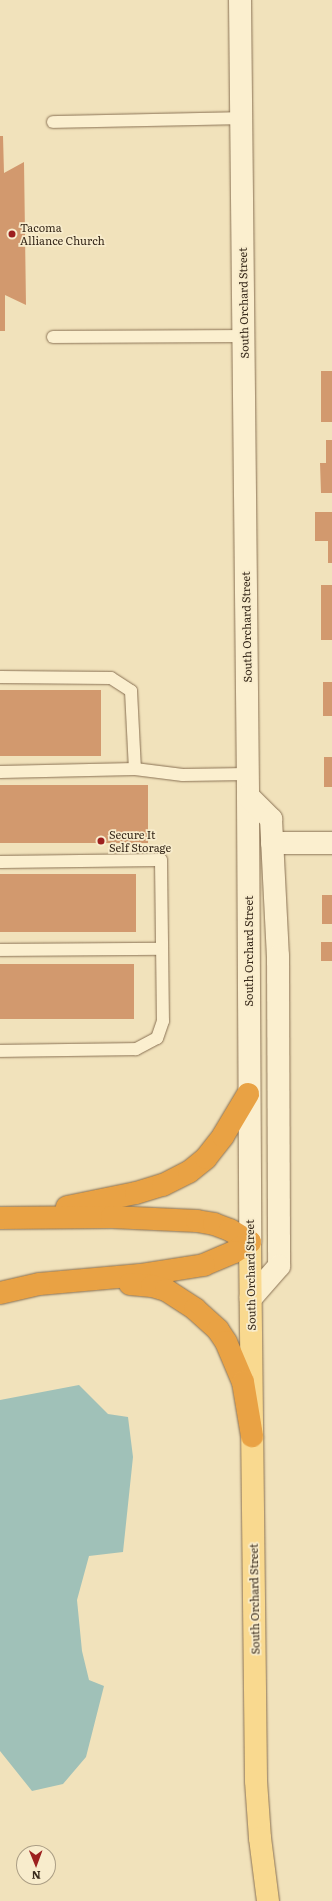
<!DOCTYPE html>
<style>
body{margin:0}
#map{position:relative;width:332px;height:1901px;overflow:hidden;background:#f1e2bb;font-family:Literata,serif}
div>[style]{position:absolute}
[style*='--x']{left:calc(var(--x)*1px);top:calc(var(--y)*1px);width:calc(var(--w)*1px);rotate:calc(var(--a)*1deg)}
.water>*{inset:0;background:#a0c1b8}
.building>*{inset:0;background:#d2996e;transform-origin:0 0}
.roads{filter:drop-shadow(0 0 1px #897154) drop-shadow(0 0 1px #897154)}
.lane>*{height:12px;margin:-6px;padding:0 6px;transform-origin:6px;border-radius:6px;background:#fbefcf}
.street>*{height:22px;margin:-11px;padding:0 11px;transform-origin:11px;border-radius:11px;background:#fbefcf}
.secondary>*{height:22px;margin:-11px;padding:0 11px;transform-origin:11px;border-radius:11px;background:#fbefcf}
.primary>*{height:22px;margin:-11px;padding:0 11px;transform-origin:11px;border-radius:11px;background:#f9d98f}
.highway>*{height:22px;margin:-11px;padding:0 11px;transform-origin:11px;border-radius:11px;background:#e9a244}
.dots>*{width:11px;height:11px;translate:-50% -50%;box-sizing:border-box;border:2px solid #f8eccc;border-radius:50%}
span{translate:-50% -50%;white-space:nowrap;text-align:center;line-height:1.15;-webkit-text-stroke:3.5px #f8eccc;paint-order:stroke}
.poi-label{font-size:11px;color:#37291a}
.left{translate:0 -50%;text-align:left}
.street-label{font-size:11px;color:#37291a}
.north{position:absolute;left:16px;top:1845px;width:40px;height:40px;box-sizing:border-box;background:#f8eccc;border:1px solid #ab9e85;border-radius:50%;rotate:179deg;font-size:11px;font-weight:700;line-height:16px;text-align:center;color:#37291a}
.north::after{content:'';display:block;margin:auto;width:14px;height:18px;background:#9d201f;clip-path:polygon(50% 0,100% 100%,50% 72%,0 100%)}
</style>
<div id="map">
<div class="water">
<i style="clip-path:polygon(79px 1385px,108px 1414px,128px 1417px,133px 1457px,123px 1552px,89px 1556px,77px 1600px,82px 1651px,89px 1680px,104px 1686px,86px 1757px,63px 1784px,32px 1791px,0 1751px,0 1400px)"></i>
</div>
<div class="building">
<i style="clip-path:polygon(0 136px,3px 136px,4px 173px,24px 162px,26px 305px,5px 295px,5px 331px,0 331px)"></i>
<i style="left:321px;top:371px;width:11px;height:51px"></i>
<i style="clip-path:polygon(326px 440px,332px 440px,332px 493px,321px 493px,320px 463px,326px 463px)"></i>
<i style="clip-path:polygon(315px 512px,332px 512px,332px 563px,328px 563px,328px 541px,315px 541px)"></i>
<i style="left:332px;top:585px;width:55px;height:11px;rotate:90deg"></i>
<i style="left:323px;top:682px;width:9px;height:34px"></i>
<i style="left:101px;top:690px;width:66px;height:101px;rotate:90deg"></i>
<i style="left:324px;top:757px;width:8px;height:30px"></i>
<i style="left:0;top:785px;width:148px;height:58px"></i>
<i style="left:136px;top:874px;width:58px;height:136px;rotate:90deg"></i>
<i style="left:322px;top:895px;width:10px;height:29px"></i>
<i style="left:321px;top:942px;width:11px;height:19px"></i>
<i style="left:134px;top:964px;width:55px;height:134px;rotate:90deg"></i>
</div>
<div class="roads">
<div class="lane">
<i style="--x:53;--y:122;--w:188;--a:-1.2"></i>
<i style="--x:53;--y:337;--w:190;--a:-0.3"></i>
<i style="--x:0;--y:677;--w:111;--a:0.5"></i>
<i style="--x:111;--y:678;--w:24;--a:33"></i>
<i style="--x:131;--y:691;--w:78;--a:87.1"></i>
<i style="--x:0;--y:772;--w:135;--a:-1.3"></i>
<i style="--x:135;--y:769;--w:48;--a:7.1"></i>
<i style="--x:183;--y:775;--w:64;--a:-0.9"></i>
<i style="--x:0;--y:862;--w:161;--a:-0.7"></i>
<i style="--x:161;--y:860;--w:161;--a:89.3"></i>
<i style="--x:163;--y:1021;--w:18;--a:109"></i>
<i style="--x:157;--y:1038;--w:24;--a:152"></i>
<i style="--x:136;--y:1049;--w:136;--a:179.2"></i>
<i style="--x:0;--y:950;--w:162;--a:-0.4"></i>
</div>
<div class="street">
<i style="--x:272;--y:843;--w:60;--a:0"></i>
</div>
<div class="secondary">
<i style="--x:240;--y:0;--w:796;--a:89.42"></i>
<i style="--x:248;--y:796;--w:446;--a:89.7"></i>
<i style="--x:248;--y:796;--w:33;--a:45"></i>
<i style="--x:271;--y:819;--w:137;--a:87.1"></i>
<i style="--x:278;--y:956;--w:310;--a:89.8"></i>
<i style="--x:279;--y:1266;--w:43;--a:131.2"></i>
</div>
<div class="primary">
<i style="--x:250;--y:1242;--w:539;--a:89.36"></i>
<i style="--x:256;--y:1781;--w:57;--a:86"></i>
<i style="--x:260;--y:1838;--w:64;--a:82.8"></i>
</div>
<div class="highway">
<i style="--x:67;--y:1207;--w:70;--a:-11.5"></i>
<i style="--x:136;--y:1193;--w:28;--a:-17"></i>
<i style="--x:163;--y:1185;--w:29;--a:-27"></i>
<i style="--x:189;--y:1172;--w:22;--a:-39"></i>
<i style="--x:206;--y:1158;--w:28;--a:-52"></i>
<i style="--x:223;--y:1136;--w:49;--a:-59.2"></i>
<i style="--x:0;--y:1218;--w:112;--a:-0.5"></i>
<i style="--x:112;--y:1217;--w:85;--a:2.7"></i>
<i style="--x:197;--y:1221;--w:17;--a:10"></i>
<i style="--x:214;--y:1224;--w:17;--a:21"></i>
<i style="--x:230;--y:1230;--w:23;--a:31"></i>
<i style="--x:250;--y:1242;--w:19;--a:148"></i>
<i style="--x:234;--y:1252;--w:33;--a:157"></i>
<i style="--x:204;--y:1265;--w:65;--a:171.1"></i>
<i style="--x:140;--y:1275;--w:101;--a:174.9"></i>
<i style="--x:39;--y:1284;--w:40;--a:167"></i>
<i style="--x:130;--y:1284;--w:22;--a:5"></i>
<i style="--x:152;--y:1286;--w:15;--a:16"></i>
<i style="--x:166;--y:1290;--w:35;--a:33"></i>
<i style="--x:195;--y:1309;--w:31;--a:42"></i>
<i style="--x:218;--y:1330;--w:14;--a:56"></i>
<i style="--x:226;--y:1342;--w:43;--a:67"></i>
<i style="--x:243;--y:1382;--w:55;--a:80.5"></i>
</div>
</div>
<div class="dots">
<i style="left:12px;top:234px;background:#9d201f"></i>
<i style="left:101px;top:841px;background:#9d201f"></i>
</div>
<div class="poi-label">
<span class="left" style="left:20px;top:234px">Tacoma<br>Alliance Church</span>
<span class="left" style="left:109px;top:841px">Secure It<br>Self Storage</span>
</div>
<div class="street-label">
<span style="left:243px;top:303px;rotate:-91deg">South Orchard Street</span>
<span style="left:246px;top:627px;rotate:-91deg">South Orchard Street</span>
<span style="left:248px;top:951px;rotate:-90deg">South Orchard Street</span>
<span style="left:250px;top:1275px;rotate:-91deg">South Orchard Street</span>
<span style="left:254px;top:1599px;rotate:-91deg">South Orchard Street</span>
</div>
<div class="north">N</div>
</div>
